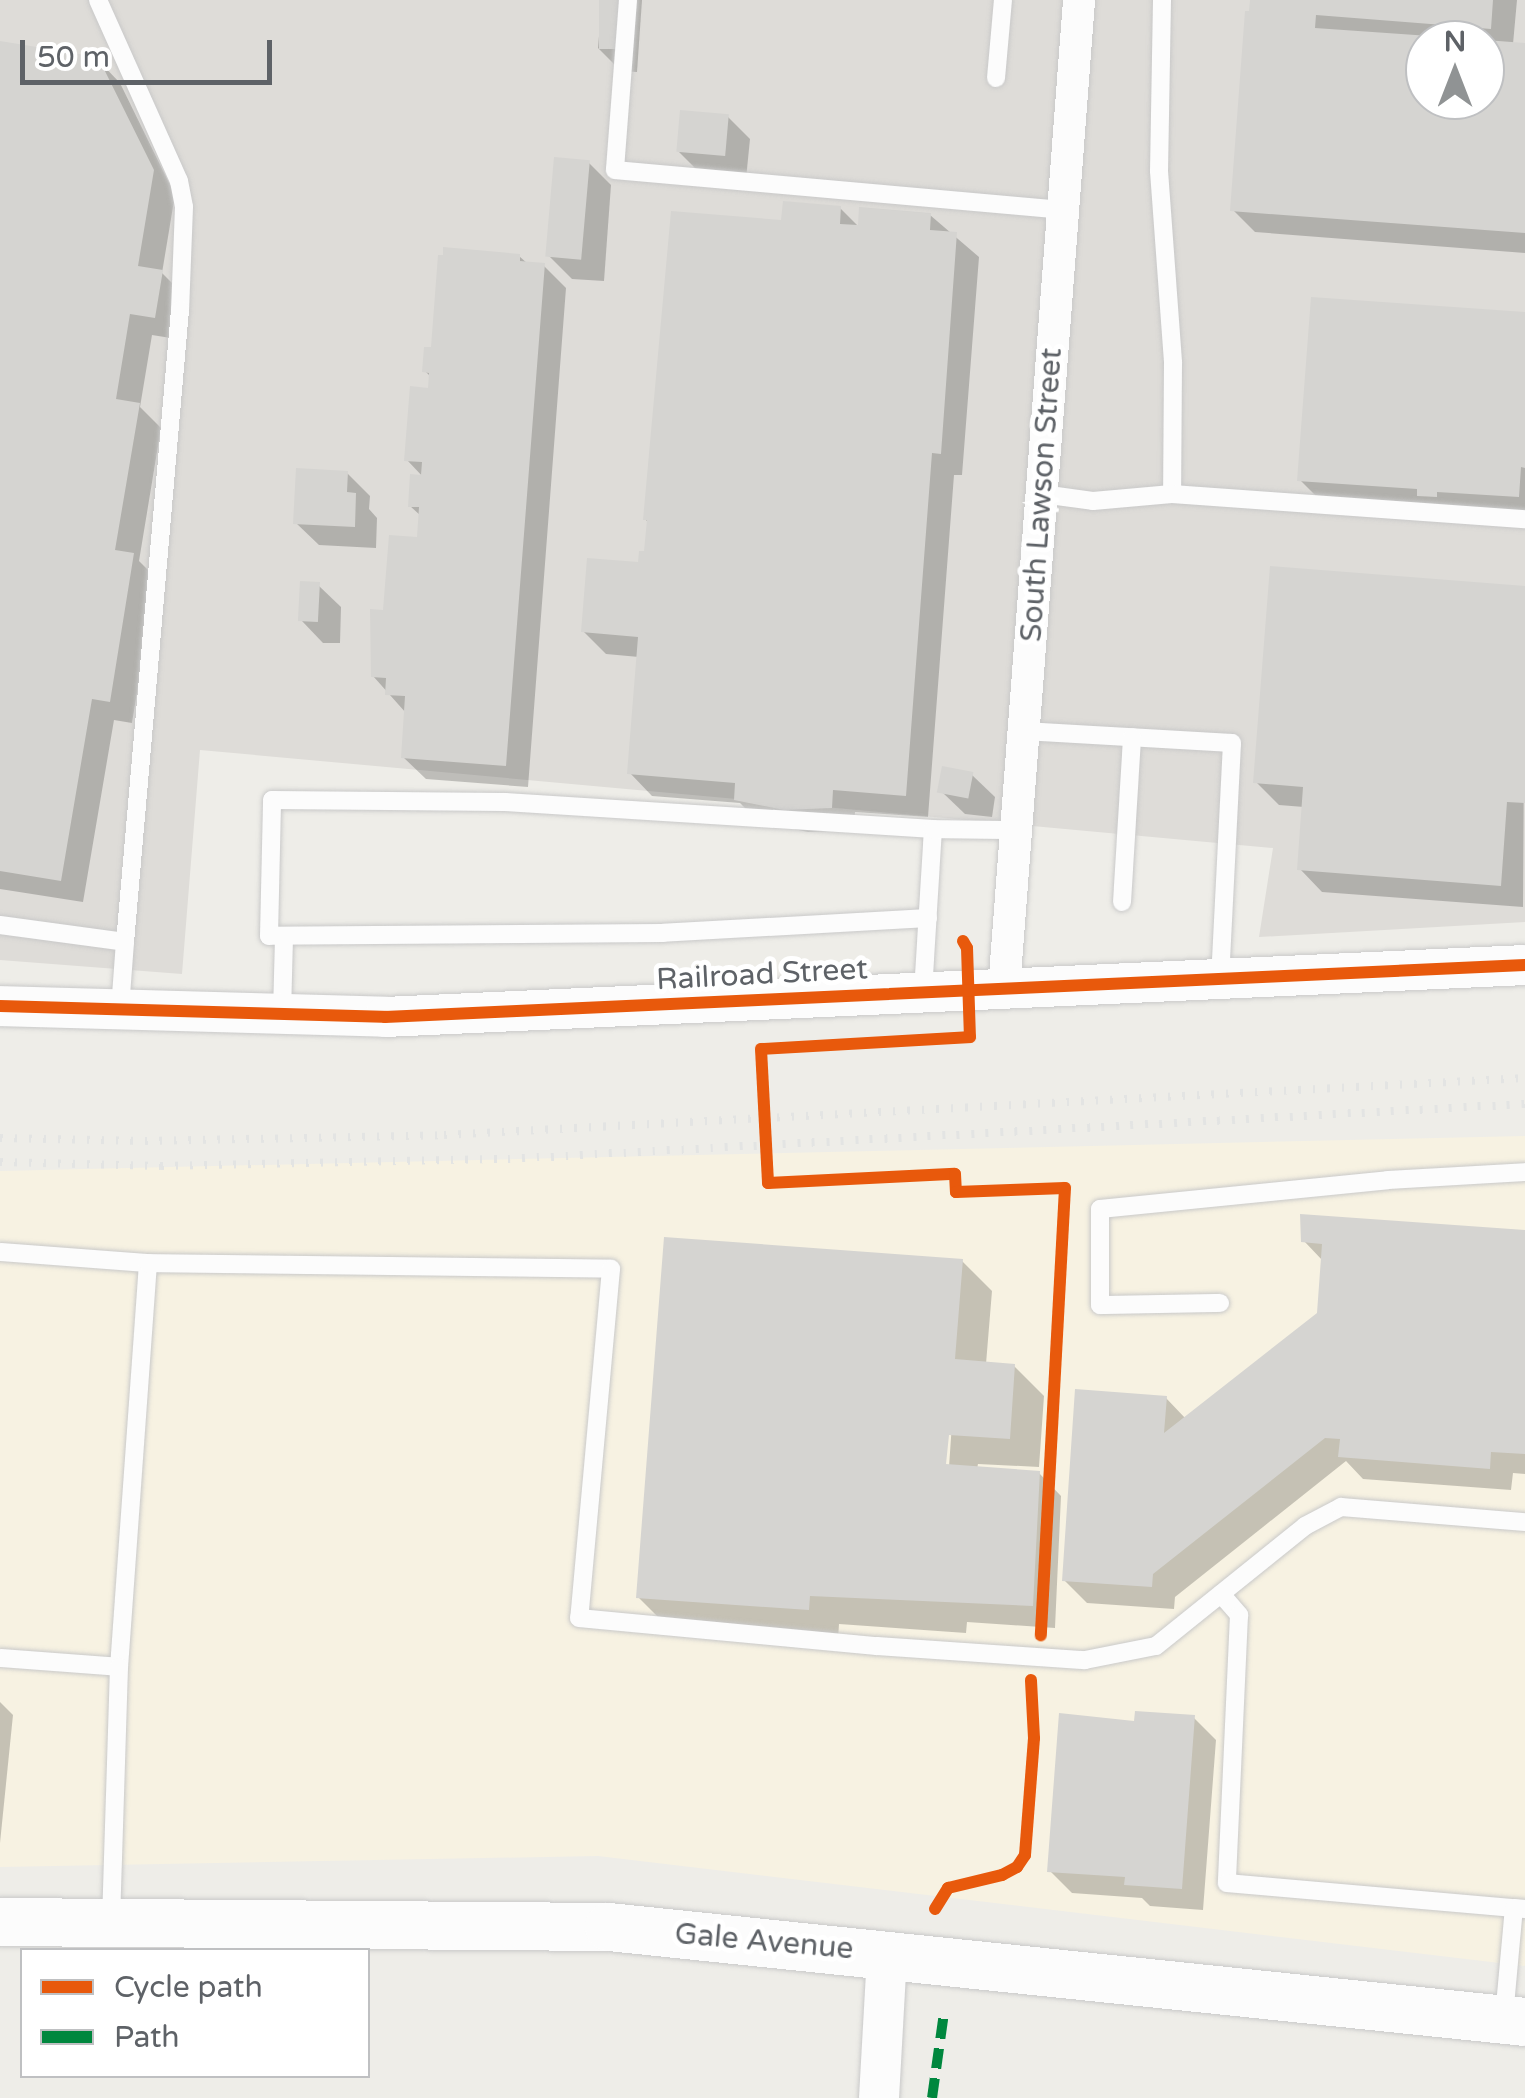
<!DOCTYPE html>
<style>
body{margin:0}
#map{position:relative;width:1525px;height:2098px;overflow:hidden;background:#eeede8;font-family:"Varela Round",sans-serif}
div>[style]{position:absolute}
[style*='--x']{left:calc(var(--x)*1px);top:calc(var(--y)*1px);width:calc(var(--w)*1px);rotate:calc(var(--a)*1deg)}
.commercial>*{inset:0;background:#f7f2e2}
.industrial>*{inset:0;background:#dedcd8}
.shadow>*{inset:0;background:#0003}
.building>*{inset:0;background:#d5d4d1;transform-origin:0 0}
.roads{filter:drop-shadow(0 0 2px #c9c9c9) drop-shadow(0 0 2px #c9c9c9)}
.service>*{height:18px;margin:-9px;padding:0 9px;transform-origin:9px;border-radius:9px;background:#fcfcfc}
.minor>*{height:32px;margin:-16px;padding:0 16px;transform-origin:16px;border-radius:16px;background:#fcfcfc}
.tertiary>*{height:40px;margin:-20px;padding:0 20px;transform-origin:20px;border-radius:20px;background:#fcfcfc}
.secondary>*{height:48px;margin:-24px;padding:0 24px;transform-origin:24px;border-radius:24px;background:#fcfcfc}
.rail>*{height:8px;margin-top:-4px;transform-origin:0;background:repeating-linear-gradient(90deg,#e3e4e3 0 2.5px,transparent 0 14.5px)}
.quiet>*{height:10px;margin-top:-5px;transform-origin:0;background:repeating-linear-gradient(90deg,#00873e 0 20px,transparent 0 30px)}
.cycleway>*{height:12px;margin:-6px;padding:0 6px;transform-origin:6px;border-radius:6px;background:#e8590c}
span{translate:-50% -50%;white-space:nowrap;text-align:center;line-height:1.15;-webkit-text-stroke:10px #fff;paint-order:stroke}
.street-label{font-size:30px;color:#5e6267}
.legend{position:absolute;left:20px;top:1948px;width:350px;height:130px;box-sizing:border-box;background:#fff;border:2px solid #bfc0c2;margin:0;padding:12px 18px;list-style:none;font-size:30px;color:#5e6267}
.legend li{display:flex;align-items:center;gap:20px;height:50px}
.legend b{width:50px;border:2px solid #bfc0c2}
.north{position:absolute;left:1405px;top:20px;width:100px;height:100px;box-sizing:border-box;background:#fff;border:2px solid #bfc0c2;border-radius:50%;rotate:0deg;font-size:28px;font-weight:700;line-height:40px;text-align:center;color:#5e6267}
.north::after{content:'';display:block;margin:auto;width:35px;height:45px;background:#909394;clip-path:polygon(50% 0,100% 100%,50% 72%,0 100%)}
.scale{position:absolute;left:20px;top:40px;width:252px;height:45px;box-sizing:border-box;border:5px solid #5e6267;border-top:0;padding-left:12px;font-size:30px;line-height:35px;white-space:nowrap;color:#5e6267;-webkit-text-stroke:8px #fff;paint-order:stroke}
</style>
<div id="map">
<div class="commercial">
<i style="clip-path:polygon(1525px 1136px,1525px 1966px,598px 1856px,0 1867px,0 1171px)"></i>
</div>
<div class="industrial">
<i style="clip-path:polygon(evenodd,0 0,1525px 0,1525px 922px,1259px 937px,1273px 848px,200px 750px,182px 974px,0 960px,0 0,1425px 40px,1485px 40px,1485px 100px,1425px 100px,1425px 40px)"></i>
</div>
<div class="shadow">
<i style="clip-path:polygon(602px 0,642px 0,637px 72px,621px 71px,598px 48px)"></i>
<i style="clip-path:polygon(evenodd,1252px 0,1517px 0,1513px 44px,1525px 45px,1525px 253px,1255px 232px,1233px 210px,1252px 0,1425px 40px,1485px 40px,1485px 100px,1425px 100px,1425px 40px)"></i>
<i style="clip-path:polygon(0 43px,97px 59px,120px 83px,175px 195px,162px 273px,184px 295px,177px 339px,152px 335px,140px 407px,161px 428px,139px 561px,156px 578px,132px 723px,114px 720px,83px 902px,0 889px)"></i>
<i style="clip-path:polygon(728px 117px,750px 139px,746px 179px,701px 174px,678px 151px)"></i>
<i style="clip-path:polygon(588px 162px,611px 185px,604px 281px,572px 279px,549px 256px)"></i>
<i style="clip-path:polygon(840px 208px,860px 228px,930px 215px,979px 257px,962px 475px,954px 475px,928px 817px,855px 812px,854px 830px,808px 832px,759px 822px,740px 803px,652px 796px,630px 773px,639px 657px,606px 654px,583px 631px,647px 554px,649px 523px,645px 519px,784px 222px)"></i>
<i style="clip-path:polygon(519px 256px,528px 264px,544px 266px,566px 288px,528px 787px,426px 779px,403px 757px,406px 713px,373px 676px,385px 612px,419px 539px,421px 516px,410px 506px,424px 478px,407px 460px,430px 391px,431px 377px,425px 371px,433px 350px)"></i>
<i style="clip-path:polygon(1525px 314px,1525px 518px,1323px 503px,1300px 480px)"></i>
<i style="clip-path:polygon(347px 473px,370px 496px,369px 509px,377px 518px,376px 548px,319px 545px,296px 523px)"></i>
<i style="clip-path:polygon(318px 585px,341px 607px,340px 643px,323px 643px,301px 620px)"></i>
<i style="clip-path:polygon(1525px 588px,1523px 907px,1322px 892px,1300px 869px,1304px 807px,1279px 805px,1256px 782px)"></i>
<i style="clip-path:polygon(972px 775px,995px 797px,992px 817px,965px 814px,942px 792px)"></i>
<i style="clip-path:polygon(1525px 1233px,1525px 1474px,1513px 1473px,1511px 1490px,1363px 1479px,1346px 1461px,1175px 1597px,1174px 1609px,1087px 1603px,1064px 1580px,1166px 1398px,1186px 1419px,1319px 1315px,1323px 1261px,1304px 1241px)"></i>
<i style="clip-path:polygon(evenodd,962px 1261px,992px 1291px,986px 1364px,1014px 1366px,1044px 1396px,1039px 1467px,978px 1464px,977px 1469px,1039px 1473px,1061px 1496px,1055px 1628px,967px 1622px,966px 1633px,839px 1624px,838px 1639px,668px 1627px,638px 1597px,962px 1261px,947px 1422px,952px 1423px,949px 1467px,944px 1467px,947px 1422px)"></i>
<i style="clip-path:polygon(0 1702px,13px 1715px,0 1843px)"></i>
<i style="clip-path:polygon(1194px 1718px,1216px 1740px,1203px 1910px,1150px 1906px,1142px 1898px,1072px 1893px,1050px 1871px,1136px 1723px)"></i>
</div>
<div class="building">
<i style="left:599px;top:0;width:20px;height:49px"></i>
<i style="clip-path:polygon(1250px 0,1493px 0,1491px 29px,1479px 28px,1478px 40px,1455px 40px,1456px 26px,1316px 15px,1315px 28px,1444px 37px,1425px 40px,1425px 100px,1485px 100px,1485px 40px,1525px 43px,1525px 233px,1230px 211px,1245px 11px,1249px 11px)"></i>
<i style="clip-path:polygon(0 41px,98px 57px,154px 170px,138px 266px,163px 270px,155px 318px,130px 314px,116px 399px,140px 403px,115px 550px,134px 553px,110px 702px,92px 699px,61px 881px,0 871px)"></i>
<i style="left:680px;top:110px;width:49px;height:42px;rotate:5deg"></i>
<i style="left:554px;top:157px;width:36px;height:100px;rotate:5deg"></i>
<i style="clip-path:polygon(783px 201px,841px 206px,840px 224px,858px 225px,859px 207px,931px 213px,930px 230px,957px 232px,941px 454px,932px 453px,906px 796px,833px 790px,832px 808px,784px 810px,734px 800px,735px 783px,627px 774px,638px 637px,581px 632px,587px 558px,638px 562px,639px 551px,644px 551px,647px 520px,643px 520px,671px 211px,781px 220px)"></i>
<i style="clip-path:polygon(443px 247px,520px 254px,520px 261px,545px 263px,506px 766px,401px 758px,405px 696px,385px 695px,386px 678px,371px 677px,370px 609px,383px 610px,389px 535px,417px 537px,419px 507px,408px 507px,410px 474px,421px 475px,422px 462px,404px 461px,410px 386px,428px 388px,429px 373px,422px 372px,424px 347px,431px 347px,438px 255px,443px 255px)"></i>
<i style="clip-path:polygon(1311px 297px,1525px 312px,1525px 468px,1521px 467px,1519px 497px,1437px 492px,1437px 497px,1417px 496px,1417px 489px,1297px 481px)"></i>
<i style="clip-path:polygon(296px 468px,348px 471px,347px 492px,356px 493px,355px 527px,293px 524px)"></i>
<i style="clip-path:polygon(1270px 566px,1525px 586px,1525px 803px,1507px 802px,1501px 886px,1297px 870px,1303px 787px,1253px 783px)"></i>
<i style="left:300px;top:581px;width:20px;height:40px;rotate:3deg"></i>
<i style="left:942px;top:766px;width:32px;height:27px;rotate:11deg"></i>
<i style="clip-path:polygon(1300px 1214px,1525px 1230px,1525px 1454px,1491px 1452px,1490px 1469px,1338px 1457px,1340px 1439px,1325px 1438px,1153px 1574px,1152px 1587px,1062px 1581px,1075px 1389px,1167px 1396px,1164px 1433px,1317px 1313px,1322px 1244px,1301px 1242px)"></i>
<i style="clip-path:polygon(664px 1237px,963px 1259px,955px 1359px,1015px 1364px,1010px 1439px,949px 1435px,946px 1464px,1040px 1471px,1033px 1606px,810px 1596px,809px 1610px,636px 1598px)"></i>
<i style="clip-path:polygon(1135px 1711px,1195px 1715px,1182px 1889px,1124px 1885px,1125px 1877px,1047px 1872px,1059px 1713px,1134px 1721px)"></i>
</div>
<div class="roads">
<div class="service">
<i style="--x:98;--y:0;--w:198;--a:65.9"></i>
<i style="--x:179;--y:181;--w:26;--a:79"></i>
<i style="--x:184;--y:207;--w:103;--a:92.2"></i>
<i style="--x:180;--y:310;--w:634;--a:94.97"></i>
<i style="--x:628;--y:0;--w:170;--a:94.4"></i>
<i style="--x:615;--y:170;--w:451;--a:5.1"></i>
<i style="--x:1162;--y:0;--w:171;--a:91"></i>
<i style="--x:1159;--y:171;--w:193;--a:85.8"></i>
<i style="--x:1173;--y:363;--w:131;--a:90.4"></i>
<i style="--x:1172;--y:494;--w:354;--a:4.1"></i>
<i style="--x:996;--y:78;--w:78;--a:-84.9"></i>
<i style="--x:1042;--y:494;--w:51;--a:7.8"></i>
<i style="--x:1093;--y:501;--w:79;--a:-5.1"></i>
<i style="--x:1024;--y:731;--w:208;--a:3.3"></i>
<i style="--x:1232;--y:743;--w:236;--a:92.9"></i>
<i style="--x:1122;--y:902;--w:165;--a:-86.5"></i>
<i style="--x:928;--y:918;--w:265;--a:176.8"></i>
<i style="--x:663;--y:933;--w:394;--a:179.6"></i>
<i style="--x:269;--y:936;--w:136;--a:-88.7"></i>
<i style="--x:272;--y:800;--w:233;--a:0.5"></i>
<i style="--x:505;--y:802;--w:429;--a:3.6"></i>
<i style="--x:0;--y:925;--w:126;--a:7.7"></i>
<i style="--x:125;--y:942;--w:67;--a:94.3"></i>
<i style="--x:923;--y:992;--w:163;--a:-86.5"></i>
<i style="--x:933;--y:829;--w:84;--a:0.7"></i>
<i style="--x:282;--y:1014;--w:78;--a:-88.5"></i>
<i style="--x:0;--y:1252;--w:148;--a:4.3"></i>
<i style="--x:148;--y:1263;--w:405;--a:94.1"></i>
<i style="--x:148;--y:1263;--w:463;--a:0.7"></i>
<i style="--x:611;--y:1269;--w:350;--a:95.2"></i>
<i style="--x:579;--y:1618;--w:299;--a:5.4"></i>
<i style="--x:877;--y:1646;--w:208;--a:3.9"></i>
<i style="--x:1085;--y:1660;--w:72;--a:-11.2"></i>
<i style="--x:1156;--y:1646;--w:191;--a:-38.8"></i>
<i style="--x:1305;--y:1526;--w:41;--a:-27.8"></i>
<i style="--x:1341;--y:1507;--w:185;--a:4.7"></i>
<i style="--x:1220;--y:1303;--w:120;--a:179"></i>
<i style="--x:1100;--y:1305;--w:96;--a:-90"></i>
<i style="--x:1100;--y:1209;--w:289;--a:-5.7"></i>
<i style="--x:1388;--y:1180;--w:137;--a:-3.3"></i>
<i style="--x:1221;--y:1594;--w:28;--a:49"></i>
<i style="--x:1239;--y:1615;--w:268;--a:92.6"></i>
<i style="--x:1227;--y:1883;--w:288;--a:5"></i>
<i style="--x:0;--y:1658;--w:119;--a:4.3"></i>
<i style="--x:119;--y:1667;--w:255;--a:91.8"></i>
<i style="--x:1504;--y:2017;--w:109;--a:-84.8"></i>
<i style="--x:1514;--y:1908;--w:11;--a:5"></i>
</div>
<div class="minor">
<i style="--x:1004;--y:989;--w:992;--a:-85.66"></i>
</div>
<div class="tertiary">
<i style="--x:0;--y:1006;--w:385;--a:1.6"></i>
<i style="--x:385;--y:1017;--w:1141;--a:-2.61"></i>
<i style="--x:879;--y:2098;--w:145;--a:-86.8"></i>
</div>
<div class="secondary">
<i style="--x:0;--y:1922;--w:609;--a:0.47"></i>
<i style="--x:609;--y:1927;--w:921;--a:5.92"></i>
</div>
</div>
<div class="rail">
<i style="--x:0;--y:1138;--w:145;--a:1.2"></i>
<i style="--x:145;--y:1141;--w:299;--a:-1.1"></i>
<i style="--x:444;--y:1135;--w:1083;--a:-3.02"></i>
<i style="--x:0;--y:1162;--w:161;--a:1.4"></i>
<i style="--x:161;--y:1166;--w:347;--a:-1.2"></i>
<i style="--x:508;--y:1159;--w:1018;--a:-3.1"></i>
</div>
<div class="quiet">
<i style="--x:932;--y:2098;--w:86;--a:-82"></i>
</div>
<div class="cycleway">
<i style="--x:963;--y:941;--w:8;--a:60"></i>
<i style="--x:967;--y:948;--w:89;--a:88.1"></i>
<i style="--x:970;--y:1037;--w:209;--a:176.7"></i>
<i style="--x:761;--y:1049;--w:134;--a:87"></i>
<i style="--x:768;--y:1183;--w:187;--a:-2.8"></i>
<i style="--x:955;--y:1174;--w:18;--a:87"></i>
<i style="--x:956;--y:1192;--w:109;--a:-2.1"></i>
<i style="--x:1065;--y:1188;--w:448;--a:93.1"></i>
<i style="--x:0;--y:1006;--w:385;--a:1.6"></i>
<i style="--x:385;--y:1017;--w:1141;--a:-2.61"></i>
<i style="--x:935;--y:1909;--w:25;--a:-58"></i>
<i style="--x:948;--y:1888;--w:56;--a:-13.5"></i>
<i style="--x:1002;--y:1875;--w:17;--a:-28"></i>
<i style="--x:1017;--y:1867;--w:14;--a:-56"></i>
<i style="--x:1025;--y:1855;--w:117;--a:-85.6"></i>
<i style="--x:1034;--y:1738;--w:58;--a:-93"></i>
</div>
<div class="street-label">
<span style="left:1042px;top:495px;rotate:-86deg">South Lawson Street</span>
<span style="left:762px;top:975px;rotate:-3deg">Railroad Street</span>
<span style="left:764px;top:1942px;rotate:5deg">Gale Avenue</span>
</div>
<ul class="legend">
<li><b style="height:12px;background:#e8590c"></b>Cycle path</li>
<li><b style="height:12px;background:#00873e"></b>Path</li>
</ul>
<div class="north">N</div>
<div class="scale">50 m</div>
</div>
